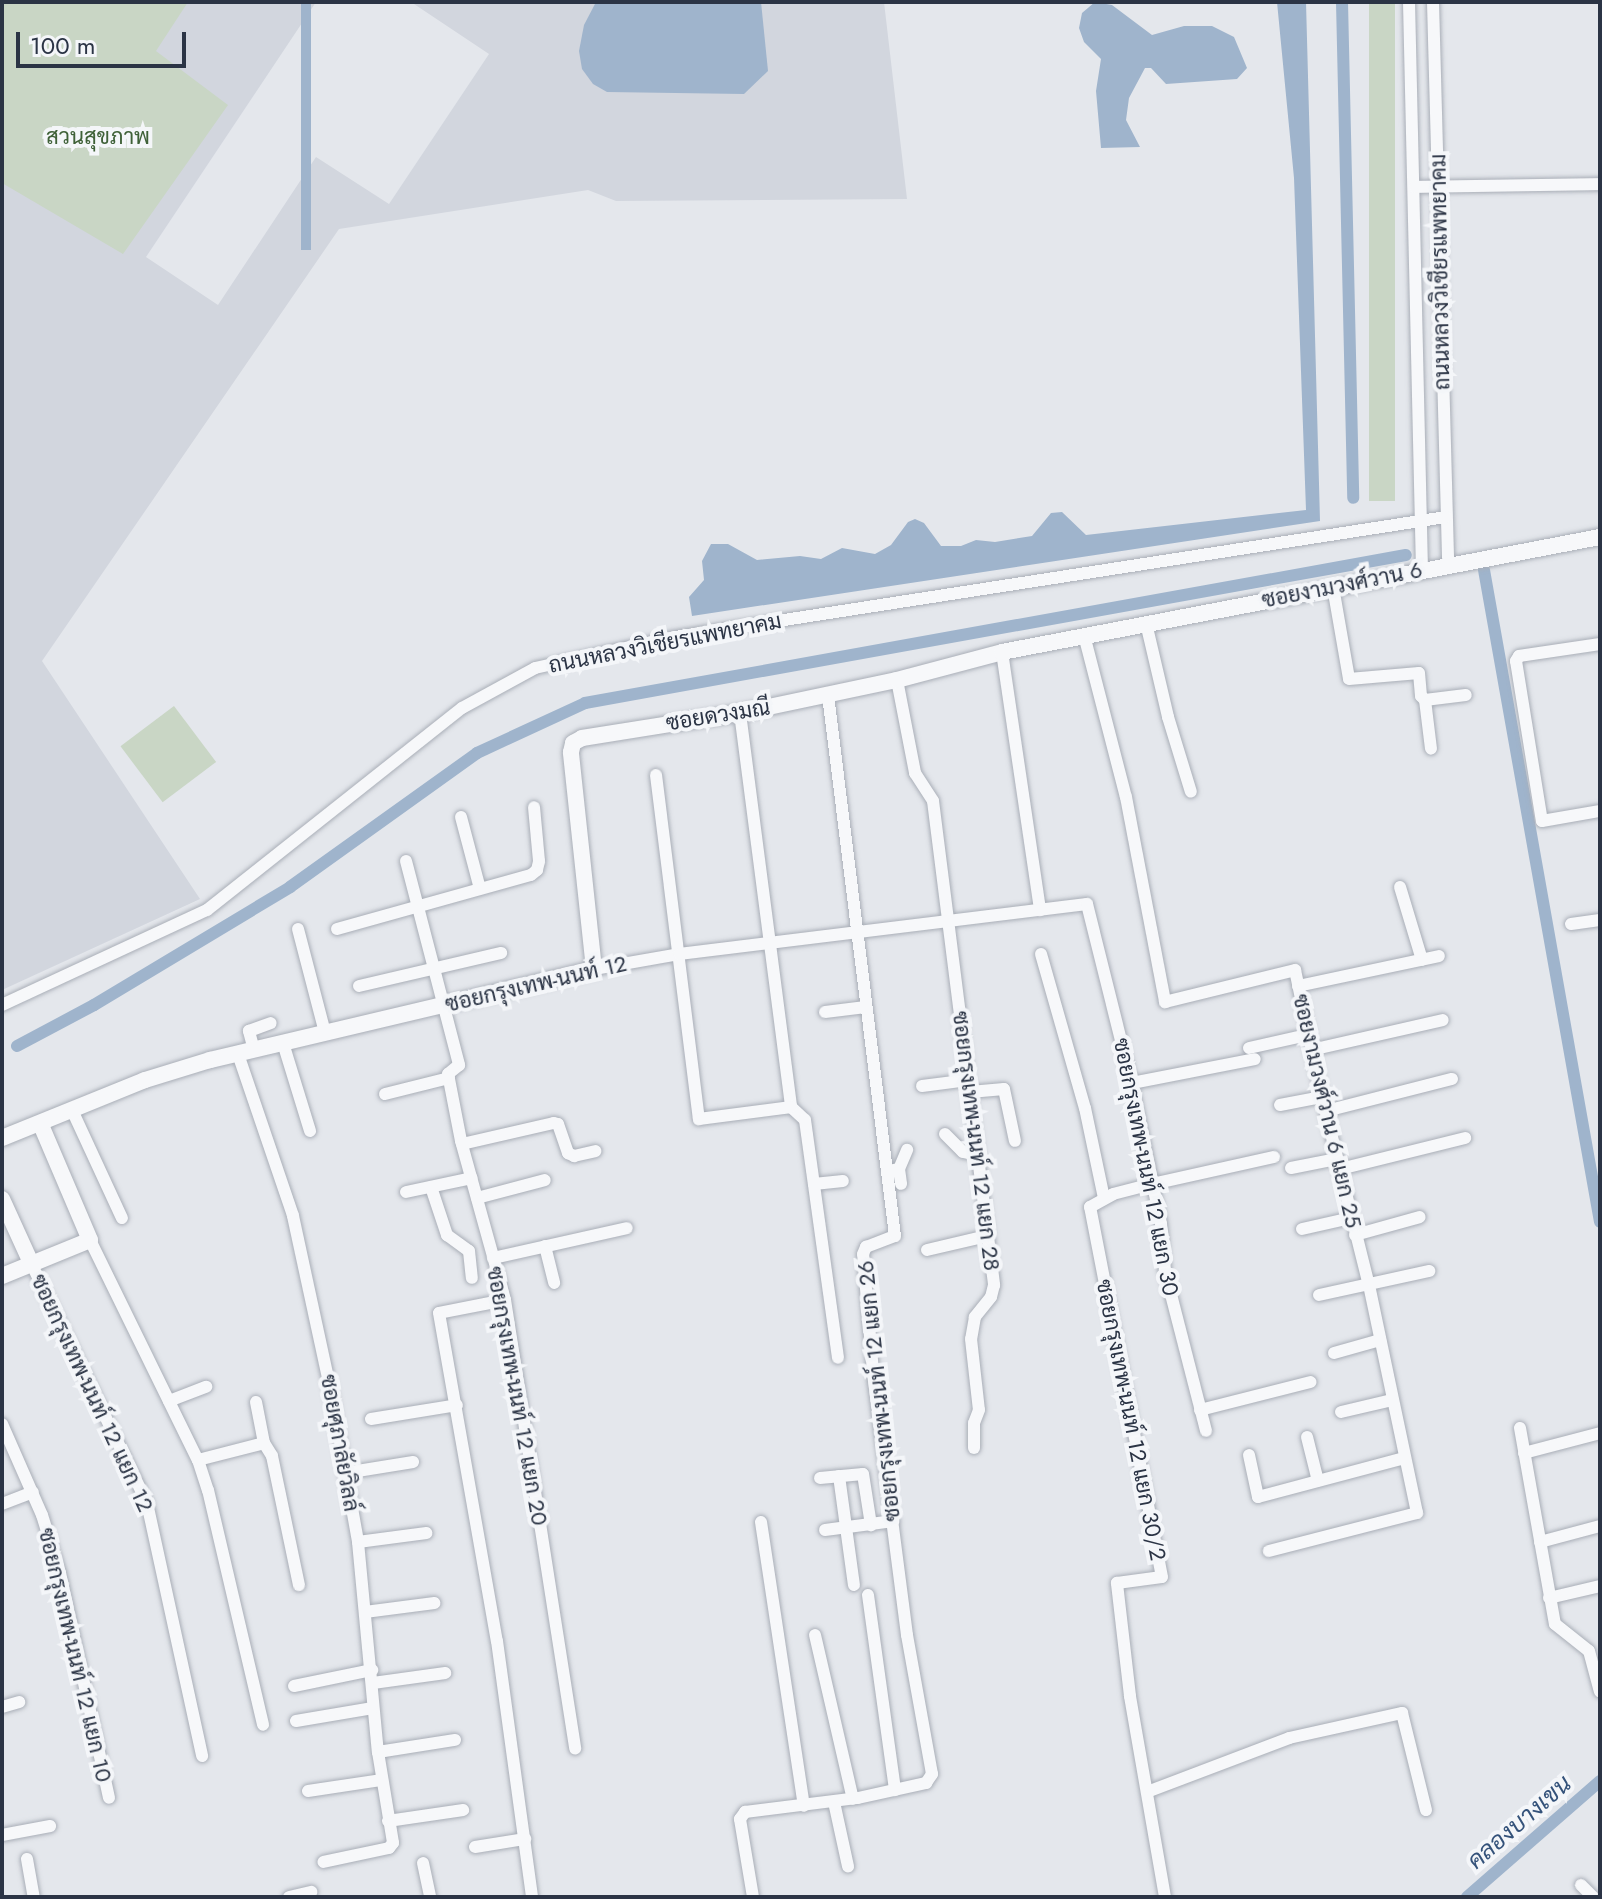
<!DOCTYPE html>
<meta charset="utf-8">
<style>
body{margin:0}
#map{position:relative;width:1602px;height:1899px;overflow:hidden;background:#e4e7ec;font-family:Jost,Sarabun,sans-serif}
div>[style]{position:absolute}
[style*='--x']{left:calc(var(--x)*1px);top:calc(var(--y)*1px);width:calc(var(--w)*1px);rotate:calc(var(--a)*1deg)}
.built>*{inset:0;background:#d2d6de}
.green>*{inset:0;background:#c9d6c5;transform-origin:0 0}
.water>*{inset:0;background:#9fb4cc;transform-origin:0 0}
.canal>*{height:12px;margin:-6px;padding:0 6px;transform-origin:6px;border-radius:6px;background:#9fb4cc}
.roads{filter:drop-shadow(0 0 2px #a9aeb7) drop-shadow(0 0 2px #a9aeb7)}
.minor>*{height:12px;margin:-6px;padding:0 6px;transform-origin:6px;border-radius:6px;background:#f7f8fa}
.tertiary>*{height:16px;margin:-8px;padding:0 8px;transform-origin:8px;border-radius:8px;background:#f7f8fa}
span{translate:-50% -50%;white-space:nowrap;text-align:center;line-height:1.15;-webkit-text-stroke:8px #f4f6f9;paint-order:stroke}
.park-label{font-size:22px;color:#3f6138}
.street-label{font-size:22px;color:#2b3445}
.water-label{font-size:24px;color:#34527a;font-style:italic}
.frame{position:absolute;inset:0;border:4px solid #2b3445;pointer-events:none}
.scale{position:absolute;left:16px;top:32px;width:170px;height:36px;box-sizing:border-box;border:4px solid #2b3445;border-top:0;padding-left:10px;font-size:24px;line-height:28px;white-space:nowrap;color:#2b3445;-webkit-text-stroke:6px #f4f6f9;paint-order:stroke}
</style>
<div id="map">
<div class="built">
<i style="clip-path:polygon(2px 2px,316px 2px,146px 257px,218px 305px,316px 157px,389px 204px,489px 54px,411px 2px,884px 2px,907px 199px,616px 201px,588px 190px,339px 229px,42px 661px,200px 899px,2px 990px)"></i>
</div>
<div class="green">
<i style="clip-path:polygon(2px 2px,188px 2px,156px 51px,228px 105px,123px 254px,2px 183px)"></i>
<i style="left:1369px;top:2px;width:26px;height:499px"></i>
<i style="left:174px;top:706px;width:70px;height:67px;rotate:53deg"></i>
</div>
<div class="water">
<i style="left:301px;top:2px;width:10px;height:248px"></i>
<i style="clip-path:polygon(596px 2px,761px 2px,768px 71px,744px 94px,607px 92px,593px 84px,582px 69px,579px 51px,584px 25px)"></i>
<i style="clip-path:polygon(1095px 2px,1112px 5px,1152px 35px,1184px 26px,1212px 26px,1234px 37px,1247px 68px,1237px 79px,1166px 84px,1151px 68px,1145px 68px,1129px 98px,1126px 120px,1140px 147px,1101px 148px,1096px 91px,1101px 59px,1084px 42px,1079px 28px,1082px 13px)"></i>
<i style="clip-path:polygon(1277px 2px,1306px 2px,1320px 521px,692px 616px,689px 597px,704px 580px,702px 561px,711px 544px,728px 544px,757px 560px,800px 556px,821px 559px,842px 548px,875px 554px,891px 545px,908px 522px,915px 519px,924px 523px,941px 546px,961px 546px,976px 540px,995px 542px,1032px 536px,1051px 513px,1062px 512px,1086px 535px,1306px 510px,1294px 178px)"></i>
</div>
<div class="canal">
<i style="--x:1342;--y:2;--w:496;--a:88.7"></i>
<i style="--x:1484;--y:570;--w:662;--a:79.91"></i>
<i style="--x:17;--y:1046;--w:87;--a:-28"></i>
<i style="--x:94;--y:1005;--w:229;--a:-31"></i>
<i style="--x:290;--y:887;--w:230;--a:-35.6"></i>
<i style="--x:477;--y:753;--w:119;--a:-24.8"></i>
<i style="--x:585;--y:703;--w:834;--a:-10.22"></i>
<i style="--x:1467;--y:1897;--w:176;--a:-41.1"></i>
</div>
<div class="roads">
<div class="minor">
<i style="--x:1409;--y:2;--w:567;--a:88.69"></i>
<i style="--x:1433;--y:2;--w:556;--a:88.45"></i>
<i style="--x:1415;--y:187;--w:185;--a:-0.9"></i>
<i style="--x:1333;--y:587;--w:93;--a:80.1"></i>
<i style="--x:1349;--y:679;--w:70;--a:-4.9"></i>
<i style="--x:1419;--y:673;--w:23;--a:85"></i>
<i style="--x:1421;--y:696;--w:6;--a:45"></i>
<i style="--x:1425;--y:700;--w:41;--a:-7"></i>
<i style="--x:1146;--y:623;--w:97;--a:76.8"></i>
<i style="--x:1168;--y:717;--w:78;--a:73"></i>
<i style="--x:1084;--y:635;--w:167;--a:75.5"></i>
<i style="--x:1126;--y:797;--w:209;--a:79.2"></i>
<i style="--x:1165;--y:1002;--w:134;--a:-13.8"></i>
<i style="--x:1295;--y:970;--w:130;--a:78"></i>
<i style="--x:1322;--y:1097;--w:194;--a:76"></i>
<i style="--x:1369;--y:1285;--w:233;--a:78.1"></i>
<i style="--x:1417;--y:1513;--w:153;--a:165.6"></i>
<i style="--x:1600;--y:644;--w:82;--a:171.6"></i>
<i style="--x:1519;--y:656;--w:6;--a:121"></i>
<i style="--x:1516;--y:661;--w:162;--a:80.8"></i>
<i style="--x:1542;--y:821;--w:59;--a:-9.8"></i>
<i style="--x:1002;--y:652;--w:261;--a:81.6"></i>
<i style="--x:897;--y:680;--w:95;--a:79"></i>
<i style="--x:915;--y:773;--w:33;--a:57"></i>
<i style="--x:933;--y:801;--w:488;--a:82.8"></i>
<i style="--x:994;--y:1285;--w:12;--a:104"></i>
<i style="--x:991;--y:1297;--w:26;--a:129"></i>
<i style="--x:975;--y:1317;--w:22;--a:100"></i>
<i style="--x:971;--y:1339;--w:71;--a:83.6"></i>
<i style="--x:979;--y:1410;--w:14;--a:111"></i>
<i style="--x:974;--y:1423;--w:25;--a:90"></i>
<i style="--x:1425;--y:700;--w:49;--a:83"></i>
<i style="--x:740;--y:713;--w:397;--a:82.6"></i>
<i style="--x:791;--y:1107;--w:19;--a:43"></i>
<i style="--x:805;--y:1120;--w:240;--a:82.1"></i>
<i style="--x:656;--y:775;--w:347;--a:82.9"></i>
<i style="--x:699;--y:1119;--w:93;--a:-7.4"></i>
<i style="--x:461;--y:817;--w:74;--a:75.2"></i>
<i style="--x:406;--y:861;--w:211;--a:75.4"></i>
<i style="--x:459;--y:1065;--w:14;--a:141"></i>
<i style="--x:448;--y:1074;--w:68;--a:79"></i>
<i style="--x:461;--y:1141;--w:165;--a:74.5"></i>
<i style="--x:505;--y:1300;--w:454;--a:81.1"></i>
<i style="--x:1400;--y:887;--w:76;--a:73.2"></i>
<i style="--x:1571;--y:924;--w:29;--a:-8"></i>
<i style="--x:298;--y:929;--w:107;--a:75.4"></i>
<i style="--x:337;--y:929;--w:201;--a:-15.6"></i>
<i style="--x:531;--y:875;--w:8;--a:-40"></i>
<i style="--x:537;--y:870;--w:9;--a:-77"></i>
<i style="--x:539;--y:861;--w:54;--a:-95.3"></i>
<i style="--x:1041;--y:954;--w:160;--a:74.1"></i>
<i style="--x:1085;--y:1108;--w:92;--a:78.1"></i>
<i style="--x:594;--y:969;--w:86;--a:-10"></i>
<i style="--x:679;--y:954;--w:411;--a:-7"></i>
<i style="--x:1087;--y:904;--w:181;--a:76"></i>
<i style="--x:1131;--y:1080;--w:147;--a:78.2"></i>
<i style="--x:1161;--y:1224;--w:47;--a:85.1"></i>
<i style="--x:1165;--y:1271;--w:165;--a:75.6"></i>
<i style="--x:359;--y:986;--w:146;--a:-13.1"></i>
<i style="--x:1298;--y:986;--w:144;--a:-12"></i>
<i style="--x:2;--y:1005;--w:226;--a:-24.9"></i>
<i style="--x:207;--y:910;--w:325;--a:-38.4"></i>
<i style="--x:462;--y:708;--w:83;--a:-28.7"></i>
<i style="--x:535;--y:668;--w:143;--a:-12.5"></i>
<i style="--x:675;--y:637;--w:780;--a:-8.85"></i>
<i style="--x:825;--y:1012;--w:41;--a:-7"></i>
<i style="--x:283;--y:1043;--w:92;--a:72.9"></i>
<i style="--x:1249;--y:1048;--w:59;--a:-12.6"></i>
<i style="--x:254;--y:1050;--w:20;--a:-105"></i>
<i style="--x:249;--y:1031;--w:23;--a:-20"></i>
<i style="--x:1311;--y:1050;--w:135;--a:-12.8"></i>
<i style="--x:238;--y:1054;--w:171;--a:71.2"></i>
<i style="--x:293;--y:1216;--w:185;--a:77.8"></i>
<i style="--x:332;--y:1397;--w:147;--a:79.8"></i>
<i style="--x:358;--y:1542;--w:211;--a:84.6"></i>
<i style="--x:378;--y:1752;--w:92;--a:80.6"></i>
<i style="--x:393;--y:1843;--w:6;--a:129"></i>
<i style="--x:389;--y:1848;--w:67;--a:168"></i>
<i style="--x:1132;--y:1083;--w:125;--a:-11"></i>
<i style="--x:922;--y:1086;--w:46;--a:-7.4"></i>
<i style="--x:970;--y:1092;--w:34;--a:-5"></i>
<i style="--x:1004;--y:1089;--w:53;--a:78.1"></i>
<i style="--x:385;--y:1094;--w:66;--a:-14"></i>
<i style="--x:1280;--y:1105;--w:43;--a:-10.8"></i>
<i style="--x:72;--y:1110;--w:119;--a:65.2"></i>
<i style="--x:1326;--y:1111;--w:130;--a:-14.3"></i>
<i style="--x:945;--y:1134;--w:25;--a:45"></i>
<i style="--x:963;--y:1152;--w:14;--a:12"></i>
<i style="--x:462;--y:1144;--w:94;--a:-12.9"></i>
<i style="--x:554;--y:1123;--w:4;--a:14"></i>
<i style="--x:558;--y:1124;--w:31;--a:71"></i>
<i style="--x:568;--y:1153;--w:7;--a:27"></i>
<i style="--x:574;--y:1156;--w:22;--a:-13"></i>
<i style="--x:1291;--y:1168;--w:47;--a:-11.1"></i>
<i style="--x:899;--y:1169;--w:21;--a:-67"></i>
<i style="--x:1340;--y:1169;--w:129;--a:-13.9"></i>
<i style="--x:888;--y:1171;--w:11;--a:-10"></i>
<i style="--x:899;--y:1169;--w:15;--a:82"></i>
<i style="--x:814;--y:1184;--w:29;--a:-6"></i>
<i style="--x:431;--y:1187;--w:51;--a:71.6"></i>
<i style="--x:447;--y:1235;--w:27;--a:36"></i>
<i style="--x:469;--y:1251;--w:27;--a:84"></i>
<i style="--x:406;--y:1192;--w:67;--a:-12"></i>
<i style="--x:477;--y:1198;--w:70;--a:-14.8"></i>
<i style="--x:1302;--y:1229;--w:50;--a:-12.7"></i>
<i style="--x:1355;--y:1235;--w:67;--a:-15.5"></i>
<i style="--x:90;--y:1240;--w:245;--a:63.9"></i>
<i style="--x:198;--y:1460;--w:32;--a:72"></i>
<i style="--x:208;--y:1490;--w:241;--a:76.8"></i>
<i style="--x:545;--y:1246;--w:38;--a:76"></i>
<i style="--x:927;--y:1250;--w:62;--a:-13.1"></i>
<i style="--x:493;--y:1258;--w:137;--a:-12.6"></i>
<i style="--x:32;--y:1265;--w:264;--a:64.2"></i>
<i style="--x:147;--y:1503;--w:259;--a:77.7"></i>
<i style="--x:1319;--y:1295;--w:113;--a:-12.3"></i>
<i style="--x:505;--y:1300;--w:67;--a:168.9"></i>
<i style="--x:439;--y:1313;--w:333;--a:80"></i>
<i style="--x:497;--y:1641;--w:258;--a:82.2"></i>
<i style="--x:1334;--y:1353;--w:48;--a:-15.8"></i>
<i style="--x:169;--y:1401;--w:40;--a:-21"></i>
<i style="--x:256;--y:1402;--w:42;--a:79"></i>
<i style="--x:1200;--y:1410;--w:114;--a:-14.2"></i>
<i style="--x:1341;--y:1412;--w:52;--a:-13.2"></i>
<i style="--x:371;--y:1419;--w:87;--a:-9.2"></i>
<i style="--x:2;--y:1424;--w:99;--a:66.3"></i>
<i style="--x:42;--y:1515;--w:61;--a:72.8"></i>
<i style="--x:60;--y:1573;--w:230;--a:77.7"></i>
<i style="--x:1520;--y:1428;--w:199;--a:79.9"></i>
<i style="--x:1555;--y:1624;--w:43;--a:38.5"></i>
<i style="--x:1589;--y:1651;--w:42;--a:75"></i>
<i style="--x:1307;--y:1437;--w:45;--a:76"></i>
<i style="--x:1524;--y:1453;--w:79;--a:-14.7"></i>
<i style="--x:1249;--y:1455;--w:43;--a:77.9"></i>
<i style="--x:1258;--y:1497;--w:152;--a:-14.9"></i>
<i style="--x:198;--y:1460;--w:68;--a:-14.4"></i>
<i style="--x:264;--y:1443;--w:15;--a:58"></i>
<i style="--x:272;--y:1456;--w:132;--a:78.2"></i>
<i style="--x:345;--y:1473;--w:69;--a:-9.2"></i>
<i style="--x:839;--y:1476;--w:110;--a:82.2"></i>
<i style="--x:820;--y:1478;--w:43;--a:-5.3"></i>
<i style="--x:863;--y:1474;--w:52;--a:81.1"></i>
<i style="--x:2;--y:1504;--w:33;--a:-21"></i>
<i style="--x:761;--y:1522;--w:287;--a:81.4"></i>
<i style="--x:825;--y:1530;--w:69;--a:-7.5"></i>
<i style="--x:358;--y:1542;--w:69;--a:-7.5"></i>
<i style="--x:1540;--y:1542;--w:62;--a:-14.9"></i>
<i style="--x:868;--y:1595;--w:197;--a:82.1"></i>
<i style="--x:1549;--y:1598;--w:52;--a:-13.2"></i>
<i style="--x:365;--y:1612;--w:70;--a:-7.4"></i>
<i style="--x:815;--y:1635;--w:168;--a:77"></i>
<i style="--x:373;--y:1683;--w:73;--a:-7.9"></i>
<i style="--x:294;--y:1686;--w:80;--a:-11.6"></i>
<i style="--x:2;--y:1707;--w:18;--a:-16"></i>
<i style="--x:296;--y:1721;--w:78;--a:-9.6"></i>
<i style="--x:378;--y:1752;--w:78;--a:-8.9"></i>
<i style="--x:308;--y:1791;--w:75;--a:-8.5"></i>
<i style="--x:1147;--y:1792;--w:152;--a:-20.8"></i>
<i style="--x:1289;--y:1738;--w:116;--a:-12.5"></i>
<i style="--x:1402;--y:1713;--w:100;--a:76.1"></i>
<i style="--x:834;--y:1802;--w:66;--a:77.7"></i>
<i style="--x:388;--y:1821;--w:76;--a:-8.3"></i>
<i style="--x:2;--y:1835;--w:49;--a:-10.6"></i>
<i style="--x:475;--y:1847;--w:51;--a:-9.1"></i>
<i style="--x:27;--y:1859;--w:39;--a:80"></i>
<i style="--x:423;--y:1863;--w:35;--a:78"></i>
<i style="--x:1581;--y:1885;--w:17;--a:45"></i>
<i style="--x:289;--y:1897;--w:23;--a:-13"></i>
<i style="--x:753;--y:1897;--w:79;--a:-99.5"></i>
<i style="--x:740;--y:1819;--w:9;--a:-54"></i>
<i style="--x:745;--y:1812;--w:114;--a:-7.1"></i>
<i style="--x:858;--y:1798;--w:70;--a:-12.4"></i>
<i style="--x:926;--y:1783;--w:11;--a:-56"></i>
<i style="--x:932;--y:1774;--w:141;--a:-100.2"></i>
<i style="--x:907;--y:1635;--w:265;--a:-97.4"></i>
<i style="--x:873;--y:1372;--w:118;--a:-94.8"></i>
<i style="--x:863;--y:1254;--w:8;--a:-67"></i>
<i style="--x:866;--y:1247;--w:31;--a:-21"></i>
<i style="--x:895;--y:1236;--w:545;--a:-97.06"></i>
<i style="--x:1165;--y:1897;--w:204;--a:-99.9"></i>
<i style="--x:1130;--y:1696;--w:114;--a:-96.6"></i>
<i style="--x:1117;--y:1583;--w:45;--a:-7.6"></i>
<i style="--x:1162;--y:1577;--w:377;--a:-101"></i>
<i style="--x:1090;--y:1207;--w:26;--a:-29"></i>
<i style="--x:1113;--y:1194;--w:40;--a:-14.4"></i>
<i style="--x:1152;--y:1184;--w:125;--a:-12.5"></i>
</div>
<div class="tertiary">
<i style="--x:2;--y:1138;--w:154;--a:-22.1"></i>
<i style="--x:145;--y:1080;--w:68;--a:-17.1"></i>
<i style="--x:210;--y:1060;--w:395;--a:-13.3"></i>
<i style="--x:594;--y:969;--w:218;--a:-96.1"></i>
<i style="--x:571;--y:752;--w:9;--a:-77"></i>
<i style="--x:573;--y:743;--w:10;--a:-29"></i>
<i style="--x:582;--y:738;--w:160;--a:-9"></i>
<i style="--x:740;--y:713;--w:160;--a:-11.9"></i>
<i style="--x:897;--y:680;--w:109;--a:-14.9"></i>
<i style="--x:1002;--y:652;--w:609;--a:-10.89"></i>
<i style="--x:2;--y:1199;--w:72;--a:65.6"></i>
<i style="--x:2;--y:1276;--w:95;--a:-22.2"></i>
<i style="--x:90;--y:1240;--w:127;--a:-113.1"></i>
</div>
</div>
<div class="park-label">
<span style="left:98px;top:137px">สวนสุขภาพ</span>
</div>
<div class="street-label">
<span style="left:1440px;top:272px;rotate:-91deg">ถนนหลวงวิเชียรแพทยาคม</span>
<span style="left:1342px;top:585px;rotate:-11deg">ซอยงามวงศ์วาน 6</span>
<span style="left:665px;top:643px;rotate:-11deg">ถนนหลวงวิเชียรแพทยาคม</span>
<span style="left:718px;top:715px;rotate:-9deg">ซอยดวงมณี</span>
<span style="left:536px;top:984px;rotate:-13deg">ซอยกรุงเทพ-นนท์ 12</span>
<span style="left:1327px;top:1111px;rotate:77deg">ซอยงามวงศ์วาน 6 แยก 25</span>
<span style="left:976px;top:1141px;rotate:83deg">ซอยกรุงเทพ-นนท์ 12 แยก 28</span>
<span style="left:1146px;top:1167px;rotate:79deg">ซอยกรุงเทพ-นนท์ 12 แยก 30</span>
<span style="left:879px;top:1391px;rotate:-96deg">ซอยกรุงเทพ-นนท์ 12 แยก 26</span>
<span style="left:92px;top:1393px;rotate:65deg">ซอยกรุงเทพ-นนท์ 12 แยก 12</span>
<span style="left:517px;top:1396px;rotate:80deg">ซอยกรุงเทพ-นนท์ 12 แยก 20</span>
<span style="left:1131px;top:1420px;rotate:79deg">ซอยกรุงเทพ-นนท์ 12 แยก 30/2</span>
<span style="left:340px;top:1443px;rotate:80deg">ซอยศุภาลัยวิลล์</span>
<span style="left:75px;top:1655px;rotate:77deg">ซอยกรุงเทพ-นนท์ 12 แยก 10</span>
</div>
<div class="water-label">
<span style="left:1519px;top:1822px;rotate:-41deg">คลองบางเขน</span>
</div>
<div class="frame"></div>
<div class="scale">100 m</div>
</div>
